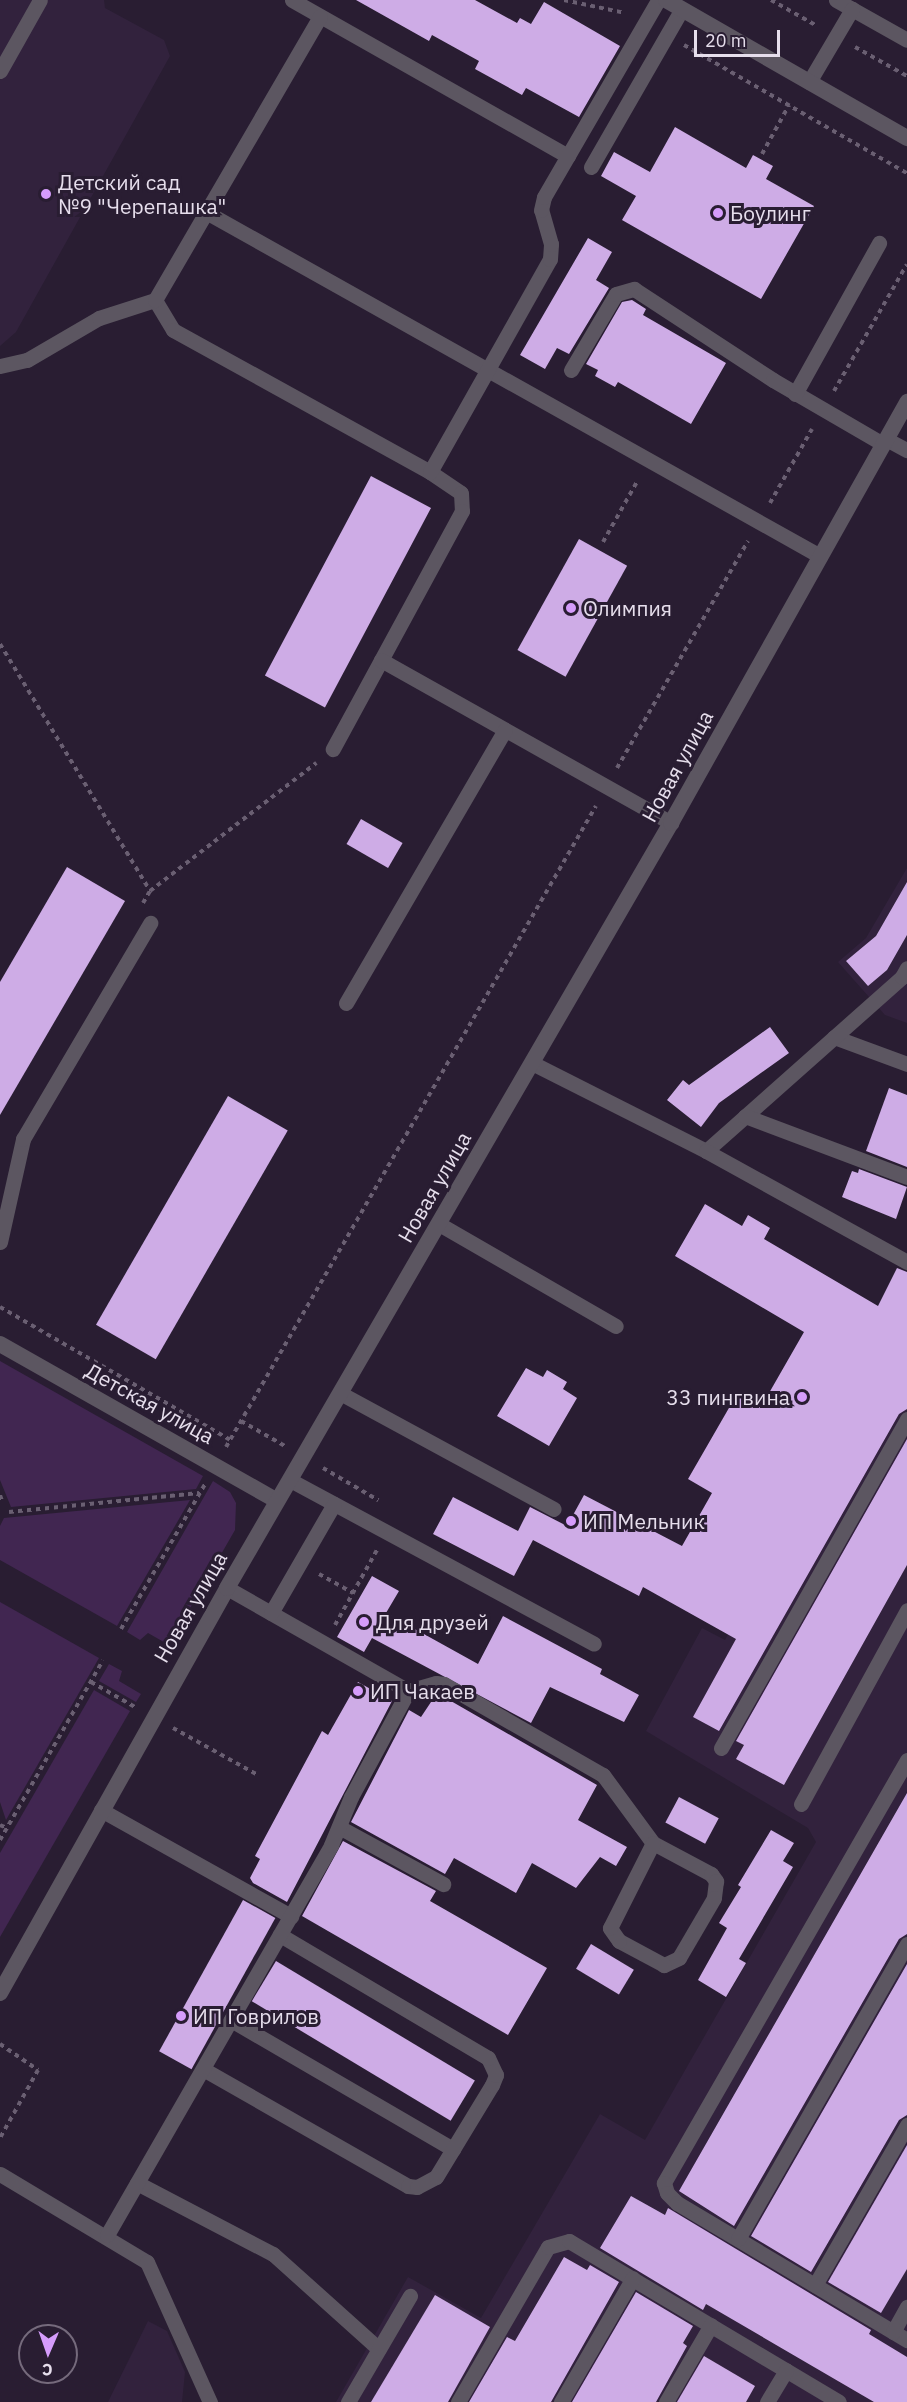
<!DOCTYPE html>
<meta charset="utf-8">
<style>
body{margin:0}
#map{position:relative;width:907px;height:2402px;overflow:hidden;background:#291d32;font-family:"IBM Plex Sans",sans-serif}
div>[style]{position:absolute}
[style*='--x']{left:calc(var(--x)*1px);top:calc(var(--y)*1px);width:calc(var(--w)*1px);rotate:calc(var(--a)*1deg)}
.built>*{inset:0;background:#32223d}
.green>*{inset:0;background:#412651}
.building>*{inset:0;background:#ceace6;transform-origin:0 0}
.path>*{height:4px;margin-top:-2px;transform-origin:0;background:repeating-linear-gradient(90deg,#6a5f72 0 4.5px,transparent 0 9px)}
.service>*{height:15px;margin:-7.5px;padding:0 7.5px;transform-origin:7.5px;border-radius:7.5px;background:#5c5661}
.minor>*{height:16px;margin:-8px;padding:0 8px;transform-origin:8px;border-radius:8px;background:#5c5661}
.tertiary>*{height:16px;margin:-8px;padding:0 8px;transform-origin:8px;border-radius:8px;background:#5c5661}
.dots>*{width:16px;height:16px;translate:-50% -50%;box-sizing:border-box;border:3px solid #291d32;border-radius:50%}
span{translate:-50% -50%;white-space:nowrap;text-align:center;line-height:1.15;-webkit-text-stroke:6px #291d32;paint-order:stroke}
.poi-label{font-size:21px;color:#e6deec}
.left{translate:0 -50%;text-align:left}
.right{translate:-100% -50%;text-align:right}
.street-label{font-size:21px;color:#e6deec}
.north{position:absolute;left:18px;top:2324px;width:60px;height:60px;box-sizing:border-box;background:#291d32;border:2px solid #756a7c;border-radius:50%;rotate:182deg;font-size:16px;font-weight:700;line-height:24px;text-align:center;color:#e6deec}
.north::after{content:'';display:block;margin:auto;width:21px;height:27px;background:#d59cfb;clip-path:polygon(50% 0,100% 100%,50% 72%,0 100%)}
.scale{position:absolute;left:694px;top:30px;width:86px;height:27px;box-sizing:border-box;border:3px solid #e6deec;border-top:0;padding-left:8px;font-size:18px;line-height:21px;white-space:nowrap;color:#e6deec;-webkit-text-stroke:4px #291d32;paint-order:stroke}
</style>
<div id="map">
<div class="built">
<i style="clip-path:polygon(0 0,104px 0,105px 8px,164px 40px,170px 56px,16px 332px,0 346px)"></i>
<i style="clip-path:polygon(907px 868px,907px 1023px,885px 1015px,838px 962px,866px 938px)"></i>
<i style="clip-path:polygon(907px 1312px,907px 2402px,336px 2402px,408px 2277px,481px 2318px,600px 2114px,645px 2140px,816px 1842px,808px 1828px,646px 1731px,702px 1628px,725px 1640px)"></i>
<i style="clip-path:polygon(148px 2321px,167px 2331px,185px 2372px,182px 2402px,108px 2402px)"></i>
</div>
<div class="green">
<i style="clip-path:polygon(0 1361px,203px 1476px,196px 1489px,11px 1507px,0 1480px)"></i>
<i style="clip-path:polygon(213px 1481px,230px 1492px,236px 1503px,235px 1530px,169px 1645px,148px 1633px,140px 1640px,127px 1632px)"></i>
<i style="clip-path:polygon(190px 1500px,117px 1626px,0 1560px,0 1526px,4px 1518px)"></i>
<i style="clip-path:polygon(0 1602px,99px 1658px,6px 1820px,0 1802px)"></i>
<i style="clip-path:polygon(109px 1664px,122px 1671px,119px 1681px,141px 1694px,136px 1702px,99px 1681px)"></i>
<i style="clip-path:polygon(94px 1690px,130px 1711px,0 1937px,0 1853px)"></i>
</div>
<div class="building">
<i style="clip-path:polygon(356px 0,475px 0,517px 23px,520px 18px,531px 24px,544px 2px,620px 46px,579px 117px,526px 88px,522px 95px,475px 69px,479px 61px,432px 35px,429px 41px)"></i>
<i style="clip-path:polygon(675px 127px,746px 168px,753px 155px,773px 166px,766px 179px,814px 206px,761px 299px,622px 220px,636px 196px,601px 176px,614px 152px,650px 172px)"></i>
<i style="clip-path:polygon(588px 238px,612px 252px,596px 280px,609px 288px,569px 354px,557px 348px,545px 369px,520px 355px)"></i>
<i style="clip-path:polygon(632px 300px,646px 309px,643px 315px,726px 363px,691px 424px,618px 382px,615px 387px,595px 376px,598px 370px,586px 364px,622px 302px)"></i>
<i style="left:371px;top:476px;width:68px;height:226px;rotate:28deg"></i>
<i style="left:579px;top:539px;width:55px;height:127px;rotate:29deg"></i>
<i style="left:361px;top:819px;width:48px;height:29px;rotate:30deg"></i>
<i style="clip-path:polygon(67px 867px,125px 901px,0 1115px,0 982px)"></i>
<i style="clip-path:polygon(907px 882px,907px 935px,887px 970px,868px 986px,846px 961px,876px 936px)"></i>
<i style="clip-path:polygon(770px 1027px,789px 1053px,719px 1103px,701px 1127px,667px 1100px,683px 1080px,689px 1085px)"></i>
<i style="clip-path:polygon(889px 1088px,907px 1095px,907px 1167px,866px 1151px)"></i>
<i style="left:228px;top:1096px;width:69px;height:264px;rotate:30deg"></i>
<i style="clip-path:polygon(859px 1169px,907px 1187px,896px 1219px,842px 1197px,852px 1171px,858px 1173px)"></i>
<i style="clip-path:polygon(705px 1204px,742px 1226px,748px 1215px,770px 1228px,764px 1239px,878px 1306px,897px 1268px,907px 1272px,907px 1409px,899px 1414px,719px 1731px,693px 1717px,736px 1639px,643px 1587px,639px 1596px,533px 1540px,514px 1576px,433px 1534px,453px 1497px,518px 1531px,530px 1507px,567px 1526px,584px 1495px,682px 1546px,712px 1493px,688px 1479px,737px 1394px,761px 1407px,804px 1332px,675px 1256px)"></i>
<i style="clip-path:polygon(526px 1368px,543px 1377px,547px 1370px,567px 1382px,563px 1389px,577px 1398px,549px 1446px,497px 1416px)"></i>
<i style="clip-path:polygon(907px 1439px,907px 1565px,784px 1785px,736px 1759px,744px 1745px,736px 1741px)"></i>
<i style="clip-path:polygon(372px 1576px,399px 1591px,386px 1613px,478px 1664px,503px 1616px,602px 1669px,600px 1674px,639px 1695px,624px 1722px,550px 1687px,531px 1723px,372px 1638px,364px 1652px,337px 1637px)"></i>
<i style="clip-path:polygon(358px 1682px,392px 1701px,287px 1902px,253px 1883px,250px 1878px,260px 1859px,255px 1856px,322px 1731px,328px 1735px)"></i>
<i style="clip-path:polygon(437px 1693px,597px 1785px,578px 1820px,627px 1847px,616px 1866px,600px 1857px,576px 1888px,532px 1863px,516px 1893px,454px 1858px,445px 1874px,351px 1822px,409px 1710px,421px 1717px)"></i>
<i style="clip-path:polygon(907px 1793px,907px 1934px,899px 1939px,734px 2226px,679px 2191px)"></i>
<i style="left:679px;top:1797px;width:45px;height:29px;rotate:28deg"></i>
<i style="clip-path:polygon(771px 1830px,794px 1843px,783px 1861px,793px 1867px,739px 1959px,746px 1963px,726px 1997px,698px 1980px,727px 1928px,719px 1923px,741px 1887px,738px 1885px)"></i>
<i style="clip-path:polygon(343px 1841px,436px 1891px,430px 1901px,547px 1968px,508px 2035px,302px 1916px)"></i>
<i style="left:243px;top:1900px;width:37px;height:173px;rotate:29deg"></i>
<i style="left:591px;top:1944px;width:50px;height:29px;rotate:31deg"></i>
<i style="left:276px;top:1961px;width:232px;height:47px;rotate:31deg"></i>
<i style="clip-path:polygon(907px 1964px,907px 2115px,899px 2120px,811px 2272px,751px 2236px)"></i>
<i style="clip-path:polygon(907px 2145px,907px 2269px,881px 2313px,828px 2282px)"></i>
<i style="clip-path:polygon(631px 2196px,665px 2215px,668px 2208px,871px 2330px,869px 2334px,907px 2357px,907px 2402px,874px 2402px,706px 2304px,703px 2310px,600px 2248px)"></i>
<i style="clip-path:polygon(564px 2257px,587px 2270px,590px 2265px,619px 2282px,551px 2402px,469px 2402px,507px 2337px,515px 2341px)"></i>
<i style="clip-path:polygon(636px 2292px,693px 2326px,683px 2343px,687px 2346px,656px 2402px,572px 2402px)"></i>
<i style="clip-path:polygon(435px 2295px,490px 2327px,448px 2402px,371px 2402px)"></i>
<i style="clip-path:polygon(704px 2356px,755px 2386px,746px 2402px,677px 2402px)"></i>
</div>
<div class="path">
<i style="--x:564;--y:0;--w:62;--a:12"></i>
<i style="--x:771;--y:0;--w:53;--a:29.5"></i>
<i style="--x:684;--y:45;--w:257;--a:29.9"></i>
<i style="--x:855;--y:47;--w:60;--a:29.1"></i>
<i style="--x:762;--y:154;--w:56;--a:-61.1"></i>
<i style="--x:834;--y:391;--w:146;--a:-60.1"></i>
<i style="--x:770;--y:503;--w:85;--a:-60.4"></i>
<i style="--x:603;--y:542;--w:71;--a:-60.6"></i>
<i style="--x:0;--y:644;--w:289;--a:58.7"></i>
<i style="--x:617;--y:768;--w:262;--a:-60"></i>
<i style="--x:143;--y:903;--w:14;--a:-60"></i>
<i style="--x:150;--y:891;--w:210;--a:-37.6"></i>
<i style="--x:0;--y:1307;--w:266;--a:30"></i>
<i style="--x:241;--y:1421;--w:51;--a:29.6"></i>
<i style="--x:226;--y:1447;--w:740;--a:-60.01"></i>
<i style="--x:323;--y:1468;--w:64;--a:30.2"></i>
<i style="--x:0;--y:1495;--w:6;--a:72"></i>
<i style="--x:9;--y:1512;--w:191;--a:-5.7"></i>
<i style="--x:319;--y:1574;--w:39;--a:29"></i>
<i style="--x:335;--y:1625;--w:86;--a:-60.8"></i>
<i style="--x:121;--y:1629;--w:168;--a:-59.9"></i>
<i style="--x:91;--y:1682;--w:51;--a:29.6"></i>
<i style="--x:173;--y:1728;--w:95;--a:29"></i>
<i style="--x:0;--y:1825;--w:8;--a:23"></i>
<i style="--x:0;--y:1840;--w:207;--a:-60.2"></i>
<i style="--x:0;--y:2044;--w:46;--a:34.4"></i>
<i style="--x:38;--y:2070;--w:78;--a:119.2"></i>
</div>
<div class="service">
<i style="--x:292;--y:0;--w:317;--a:29.5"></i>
<i style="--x:836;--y:0;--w:81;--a:29.4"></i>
<i style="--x:0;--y:71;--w:81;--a:-60.6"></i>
<i style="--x:809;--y:82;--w:85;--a:-59.5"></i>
<i style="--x:591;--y:167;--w:182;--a:-60.1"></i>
<i style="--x:206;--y:212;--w:704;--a:29.26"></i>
<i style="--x:155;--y:300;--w:35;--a:59"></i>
<i style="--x:173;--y:330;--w:294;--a:28.9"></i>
<i style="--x:430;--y:472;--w:37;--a:34"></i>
<i style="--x:461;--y:493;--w:18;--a:87"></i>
<i style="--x:462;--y:511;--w:271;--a:118.5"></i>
<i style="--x:0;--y:366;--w:28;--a:-13"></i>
<i style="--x:27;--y:360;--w:83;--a:-30.3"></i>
<i style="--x:99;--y:318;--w:59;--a:-17.8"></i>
<i style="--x:155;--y:300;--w:328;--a:-59.8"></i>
<i style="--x:571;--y:370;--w:88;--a:-59.4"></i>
<i style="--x:616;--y:294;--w:19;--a:-16"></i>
<i style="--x:634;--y:289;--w:166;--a:33.2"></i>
<i style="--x:773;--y:380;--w:127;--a:30.2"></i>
<i style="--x:795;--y:394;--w:173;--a:-60.9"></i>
<i style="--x:886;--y:439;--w:24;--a:28"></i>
<i style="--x:430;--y:472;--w:244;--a:-60.6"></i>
<i style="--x:550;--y:259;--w:15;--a:-86"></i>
<i style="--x:551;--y:244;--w:35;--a:-106"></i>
<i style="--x:541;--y:210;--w:13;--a:-77"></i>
<i style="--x:544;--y:197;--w:228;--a:-59.9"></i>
<i style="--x:381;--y:660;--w:333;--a:29.3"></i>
<i style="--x:346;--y:1003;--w:316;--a:-59.8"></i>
<i style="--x:834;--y:1037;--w:78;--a:20.3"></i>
<i style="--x:532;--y:1063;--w:195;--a:26.8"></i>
<i style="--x:706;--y:1151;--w:262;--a:-41.6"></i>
<i style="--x:902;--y:977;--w:10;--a:-61"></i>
<i style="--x:745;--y:1116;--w:173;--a:20.6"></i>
<i style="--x:706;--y:1151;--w:230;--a:28.9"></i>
<i style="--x:439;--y:1224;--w:204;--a:30"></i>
<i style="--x:0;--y:1242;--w:106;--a:-77.4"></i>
<i style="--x:23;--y:1139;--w:251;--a:-59.5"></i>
<i style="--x:340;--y:1393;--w:243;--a:28.5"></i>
<i style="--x:290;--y:1480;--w:345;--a:28.3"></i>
<i style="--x:227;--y:1588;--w:208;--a:29.6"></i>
<i style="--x:408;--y:1691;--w:29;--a:-16"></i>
<i style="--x:436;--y:1683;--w:8;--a:7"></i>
<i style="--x:444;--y:1684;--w:183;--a:29.8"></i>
<i style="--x:603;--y:1775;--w:84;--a:53.7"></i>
<i style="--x:653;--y:1843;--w:66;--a:28.1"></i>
<i style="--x:711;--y:1874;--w:9;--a:54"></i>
<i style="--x:716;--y:1881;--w:17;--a:97"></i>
<i style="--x:714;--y:1898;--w:69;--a:120.3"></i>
<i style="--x:679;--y:1958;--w:17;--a:155"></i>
<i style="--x:664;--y:1965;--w:51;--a:-151.9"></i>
<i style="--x:619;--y:1941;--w:16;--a:-125"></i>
<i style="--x:610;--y:1928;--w:95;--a:-63.2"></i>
<i style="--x:271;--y:1613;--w:126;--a:-60"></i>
<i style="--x:721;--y:1748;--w:378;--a:-60.5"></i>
<i style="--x:907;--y:1760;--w:488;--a:119.9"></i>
<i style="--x:664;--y:2183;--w:10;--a:73"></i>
<i style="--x:667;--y:2193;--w:14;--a:45"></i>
<i style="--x:677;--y:2203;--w:268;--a:30.8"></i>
<i style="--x:801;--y:1804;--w:221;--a:-61.3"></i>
<i style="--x:101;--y:1810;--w:218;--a:29.2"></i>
<i style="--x:339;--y:1827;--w:119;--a:28.7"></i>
<i style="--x:231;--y:2020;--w:257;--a:30.2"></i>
<i style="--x:203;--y:2069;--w:236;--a:29.7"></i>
<i style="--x:408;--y:2186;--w:9;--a:6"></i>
<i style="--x:417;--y:2187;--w:21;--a:-28"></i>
<i style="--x:436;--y:2177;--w:108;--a:-58.7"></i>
<i style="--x:492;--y:2085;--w:11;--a:-68"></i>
<i style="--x:496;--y:2075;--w:19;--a:-115"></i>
<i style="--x:488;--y:2058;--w:242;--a:-149.4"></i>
<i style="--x:0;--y:2174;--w:171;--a:30.9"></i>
<i style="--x:147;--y:2262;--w:154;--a:65.8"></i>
<i style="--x:137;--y:2183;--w:153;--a:27.6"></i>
<i style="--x:273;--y:2254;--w:142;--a:41.9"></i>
<i style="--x:107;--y:2235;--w:450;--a:-60.1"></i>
<i style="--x:331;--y:1845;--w:52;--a:-67.4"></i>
<i style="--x:351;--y:1797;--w:120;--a:-61.7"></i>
<i style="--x:738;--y:2239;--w:340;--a:-60.2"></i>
<i style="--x:815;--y:2285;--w:185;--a:-60.1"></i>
<i style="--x:893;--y:2332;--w:29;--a:-61"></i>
<i style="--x:348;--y:2402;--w:123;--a:-59.7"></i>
<i style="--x:458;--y:2402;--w:179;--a:-59.9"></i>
<i style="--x:548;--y:2247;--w:22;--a:-16"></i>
<i style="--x:569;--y:2241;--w:314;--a:30.8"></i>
<i style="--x:561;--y:2402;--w:143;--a:-59.9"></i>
<i style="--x:666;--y:2402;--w:89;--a:-59.7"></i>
<i style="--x:767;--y:2402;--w:37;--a:-59"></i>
</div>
<div class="minor">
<i style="--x:666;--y:0;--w:278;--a:29.8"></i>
<i style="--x:0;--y:1344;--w:318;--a:29.5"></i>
</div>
<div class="tertiary">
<i style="--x:0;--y:1993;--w:464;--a:-60.7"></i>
<i style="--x:227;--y:1588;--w:885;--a:-59.87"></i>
<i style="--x:671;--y:823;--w:483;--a:-60.7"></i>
</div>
<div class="dots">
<i style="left:46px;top:194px;background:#d59cfb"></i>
<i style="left:718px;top:213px;background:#d59cfb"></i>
<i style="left:571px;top:608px;background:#d59cfb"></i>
<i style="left:802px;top:1397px;background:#d59cfb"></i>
<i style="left:571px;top:1521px;background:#d59cfb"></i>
<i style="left:364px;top:1622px;background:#d59cfb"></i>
<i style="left:358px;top:1691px;background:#d59cfb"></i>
<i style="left:181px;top:2016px;background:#d59cfb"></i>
</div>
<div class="poi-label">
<span class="left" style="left:58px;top:194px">Детский сад<br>№9 "Черепашка"</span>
<span class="left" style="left:730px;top:213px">Боулинг</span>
<span class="left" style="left:583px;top:608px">Олимпия</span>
<span class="right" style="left:790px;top:1397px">33 пингвина</span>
<span class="left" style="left:583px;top:1521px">ИП Мельник</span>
<span class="left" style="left:376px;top:1622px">Для друзей</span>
<span class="left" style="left:370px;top:1691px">ИП Чакаев</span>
<span class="left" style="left:193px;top:2016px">ИП Говрилов</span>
</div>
<div class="street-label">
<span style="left:677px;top:766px;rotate:-61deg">Новая улица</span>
<span style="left:434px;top:1187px;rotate:-60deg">Новая улица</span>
<span style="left:150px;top:1403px;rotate:29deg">Детская улица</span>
<span style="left:190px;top:1607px;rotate:-60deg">Новая улица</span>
</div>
<div class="north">С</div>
<div class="scale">20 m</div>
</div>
